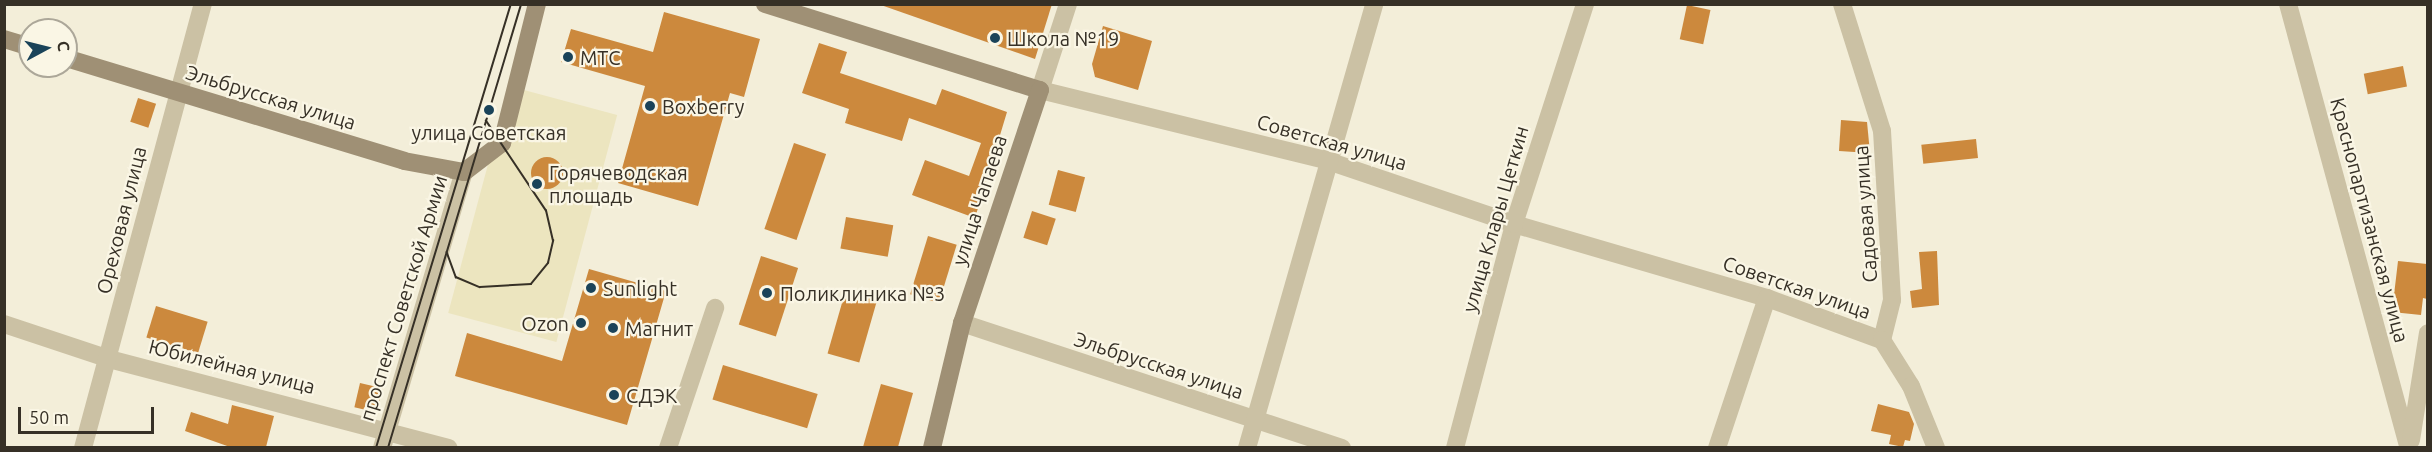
<!DOCTYPE html>
<meta charset="utf-8">
<style>
body{margin:0}
#map{position:relative;width:2432px;height:452px;overflow:hidden;background:#f3eed9;font-family:Ubuntu,sans-serif}
div>[style]{position:absolute}
[style*='--x']{left:calc(var(--x)*1px);top:calc(var(--y)*1px);width:calc(var(--w)*1px);rotate:calc(var(--a)*1deg)}
.plaza>*{inset:0;background:#ece5bf;transform-origin:0 0}
.building>*{inset:0;background:#cc893d;transform-origin:0 0}
.round{border-radius:50%}
.street>*{height:18px;margin:-9px;padding:0 9px;transform-origin:9px;border-radius:9px;background:#cbc1a4}
.secondary>*{height:18px;margin:-9px;padding:0 9px;transform-origin:9px;border-radius:9px;background:#9f9075}
.tram>*{height:1.5px;margin:-0.75px;padding:0 0.75px;transform-origin:0.75px;border-radius:0.75px;background:#363026}
.dots>*{width:16px;height:16px;translate:-50% -50%;box-sizing:border-box;border:3px solid #faf6e5;border-radius:50%}
span{translate:-50% -50%;white-space:nowrap;text-align:center;line-height:1.15;-webkit-text-stroke:4.5px #faf6e5;paint-order:stroke}
.poi-label{font-size:20px;color:#363026}
.left{translate:0 -50%;text-align:left}
.right{translate:-100% -50%;text-align:right}
.street-label{font-size:20px;color:#363026}
.frame{position:absolute;inset:0;border:6px solid #363026;pointer-events:none}
.north{position:absolute;left:18px;top:18px;width:60px;height:60px;box-sizing:border-box;background:#faf6e5;border:2px solid #aca799;border-radius:50%;rotate:83deg;font-size:16px;font-weight:700;line-height:24px;text-align:center;color:#363026}
.north::after{content:'';display:block;margin:auto;width:21px;height:27px;background:#1a4359;clip-path:polygon(50% 0,100% 100%,50% 72%,0 100%)}
.scale{position:absolute;left:18px;top:407px;width:136px;height:27px;box-sizing:border-box;border:3px solid #363026;border-top:0;padding-left:8px;font-size:18px;line-height:21px;white-space:nowrap;color:#363026;-webkit-text-stroke:4px #faf6e5;paint-order:stroke}
</style>
<div id="map">
<div class="plaza">
<i style="left:509px;top:86px;width:112px;height:235px;rotate:15deg"></i>
</div>
<div class="building">
<i style="clip-path:polygon(878px 4px,1052px 4px,1035px 59px)"></i>
<i style="left:1687px;top:5px;width:24px;height:35px;rotate:12deg"></i>
<i style="clip-path:polygon(664px 12px,760px 39px,744px 97px,730px 93px,698px 206px,618px 183px,645px 86px,561px 62px,571px 29px,653px 52px)"></i>
<i style="clip-path:polygon(1103px 26px,1152px 41px,1138px 90px,1095px 77px,1092px 64px)"></i>
<i style="clip-path:polygon(819px 43px,847px 52px,840px 73px,936px 105px,942px 89px,1007px 112px,975px 218px,912px 195px,925px 160px,969px 176px,981px 143px,909px 118px,902px 141px,845px 123px,849px 109px,802px 93px)"></i>
<i style="left:2403px;top:66px;width:21px;height:40px;rotate:79deg"></i>
<i style="left:138px;top:98px;width:19px;height:25px;rotate:18deg"></i>
<i style="clip-path:polygon(1841px 120px,1867px 122px,1870px 153px,1839px 151px)"></i>
<i style="left:1976px;top:139px;width:19px;height:55px;rotate:84deg"></i>
<i style="left:794px;top:143px;width:34px;height:91px;rotate:19deg"></i>
<i class="round" style="left:531px;top:157px;width:32px;height:32px"></i>
<i style="left:1058px;top:170px;width:28px;height:36px;rotate:15deg"></i>
<i style="left:1032px;top:211px;width:25px;height:28px;rotate:18deg"></i>
<i style="left:846px;top:217px;width:48px;height:32px;rotate:10deg"></i>
<i style="left:928px;top:236px;width:30px;height:61px;rotate:17deg"></i>
<i style="clip-path:polygon(1937px 251px,1939px 305px,1912px 308px,1910px 291px,1922px 289px,1919px 252px)"></i>
<i style="left:761px;top:256px;width:39px;height:72px;rotate:18deg"></i>
<i style="clip-path:polygon(2398px 261px,2427px 264px,2427px 299px,2423px 298px,2421px 315px,2392px 312px)"></i>
<i style="clip-path:polygon(589px 269px,666px 291px,627px 425px,455px 376px,467px 333px,562px 361px)"></i>
<i style="left:846px;top:289px;width:33px;height:67px;rotate:16deg"></i>
<i style="left:156px;top:306px;width:54px;height:33px;rotate:17deg"></i>
<i style="left:723px;top:365px;width:99px;height:36px;rotate:17deg"></i>
<i style="left:360px;top:383px;width:23px;height:25px;rotate:13deg"></i>
<i style="clip-path:polygon(881px 384px,913px 393px,898px 447px,863px 447px)"></i>
<i style="clip-path:polygon(1878px 404px,1909px 412px,1914px 424px,1910px 441px,1905px 440px,1903px 447px,1889px 444px,1891px 435px,1871px 431px)"></i>
<i style="clip-path:polygon(232px 405px,274px 416px,266px 447px,230px 447px,185px 431px,191px 412px,228px 424px)"></i>
</div>
<div class="street">
<i style="--x:1068;--y:4;--w:90;--a:108"></i>
<i style="--x:1040;--y:90;--w:297;--a:13.8"></i>
<i style="--x:1328;--y:161;--w:196;--a:18.7"></i>
<i style="--x:1514;--y:224;--w:264;--a:16.3"></i>
<i style="--x:1767;--y:298;--w:122;--a:20.1"></i>
<i style="--x:1842;--y:4;--w:133;--a:72.5"></i>
<i style="--x:1882;--y:131;--w:169;--a:86.6"></i>
<i style="--x:1892;--y:300;--w:41;--a:104"></i>
<i style="--x:1882;--y:340;--w:54;--a:57.8"></i>
<i style="--x:1911;--y:386;--w:67;--a:68"></i>
<i style="--x:2288;--y:4;--w:460;--a:74.8"></i>
<i style="--x:962;--y:323;--w:400;--a:18.2"></i>
<i style="--x:4;--y:324;--w:111;--a:18.4"></i>
<i style="--x:109;--y:359;--w:351;--a:14.7"></i>
<i style="--x:2411;--y:440;--w:108;--a:-81"></i>
<i style="--x:83;--y:448;--w:460;--a:-74.9"></i>
<i style="--x:382;--y:448;--w:288;--a:-73.5"></i>
<i style="--x:668;--y:448;--w:148;--a:-71.4"></i>
<i style="--x:1247;--y:448;--w:462;--a:-74"></i>
<i style="--x:1455;--y:448;--w:232;--a:-75.2"></i>
<i style="--x:1514;--y:224;--w:231;--a:-72.1"></i>
<i style="--x:1717;--y:448;--w:158;--a:-71.6"></i>
</div>
<div class="secondary">
<i style="--x:765;--y:4;--w:288;--a:17.4"></i>
<i style="--x:1040;--y:90;--w:246;--a:108.5"></i>
<i style="--x:962;--y:323;--w:129;--a:103.5"></i>
<i style="--x:4;--y:39;--w:27;--a:17"></i>
<i style="--x:66;--y:58;--w:353;--a:16.9"></i>
<i style="--x:404;--y:161;--w:61;--a:10.4"></i>
<i style="--x:464;--y:172;--w:48;--a:-37.3"></i>
<i style="--x:502;--y:143;--w:143;--a:-75.9"></i>
</div>
<div class="tram">
<i style="--x:447;--y:252;--w:27;--a:70"></i>
<i style="--x:456;--y:277;--w:26;--a:23"></i>
<i style="--x:480;--y:287;--w:51;--a:-3.4"></i>
<i style="--x:531;--y:284;--w:27;--a:-51"></i>
<i style="--x:548;--y:263;--w:23;--a:-77"></i>
<i style="--x:553;--y:241;--w:31;--a:-103"></i>
<i style="--x:546;--y:211;--w:108;--a:-123.7"></i>
<i style="--x:376;--y:448;--w:464;--a:-73.1"></i>
<i style="--x:388;--y:448;--w:463;--a:-73.3"></i>
</div>
<div class="dots">
<i style="left:995px;top:38px;background:#1a4359"></i>
<i style="left:568px;top:57px;background:#1a4359"></i>
<i style="left:650px;top:106px;background:#1a4359"></i>
<i style="left:489px;top:110px;background:#1a4359"></i>
<i style="left:537px;top:184px;background:#1a4359"></i>
<i style="left:591px;top:288px;background:#1a4359"></i>
<i style="left:767px;top:293px;background:#1a4359"></i>
<i style="left:581px;top:323px;background:#1a4359"></i>
<i style="left:613px;top:328px;background:#1a4359"></i>
<i style="left:614px;top:395px;background:#1a4359"></i>
</div>
<div class="poi-label">
<span class="left" style="left:1007px;top:38px">Школа №19</span>
<span class="left" style="left:580px;top:57px">МТС</span>
<span class="left" style="left:662px;top:106px">Boxberry</span>
<span style="left:489px;top:132px">улица Советская</span>
<span class="left" style="left:549px;top:184px">Горячеводская<br>площадь</span>
<span class="left" style="left:603px;top:288px">Sunlight</span>
<span class="left" style="left:780px;top:293px">Поликлиника №3</span>
<span class="right" style="left:569px;top:323px">Ozon</span>
<span class="left" style="left:625px;top:328px">Магнит</span>
<span class="left" style="left:626px;top:395px">СДЭК</span>
</div>
<div class="street-label">
<span style="left:271px;top:97px;rotate:17deg">Эльбрусская улица</span>
<span style="left:1332px;top:142px;rotate:16deg">Советская улица</span>
<span style="left:979px;top:200px;rotate:-72deg">улица Чапаева</span>
<span style="left:1865px;top:214px;rotate:-94deg">Садовая улица</span>
<span style="left:1495px;top:219px;rotate:-74deg">улица Клары Цеткин</span>
<span style="left:121px;top:220px;rotate:-76deg">Ореховая улица</span>
<span style="left:2370px;top:220px;rotate:75deg">Краснопартизанская улица</span>
<span style="left:1797px;top:287px;rotate:19deg">Советская улица</span>
<span style="left:403px;top:298px;rotate:-73deg">проспект Советской Армии</span>
<span style="left:1159px;top:365px;rotate:18deg">Эльбрусская улица</span>
<span style="left:232px;top:366px;rotate:14deg">Юбилейная улица</span>
</div>
<div class="frame"></div>
<div class="north">С</div>
<div class="scale">50 m</div>
</div>
